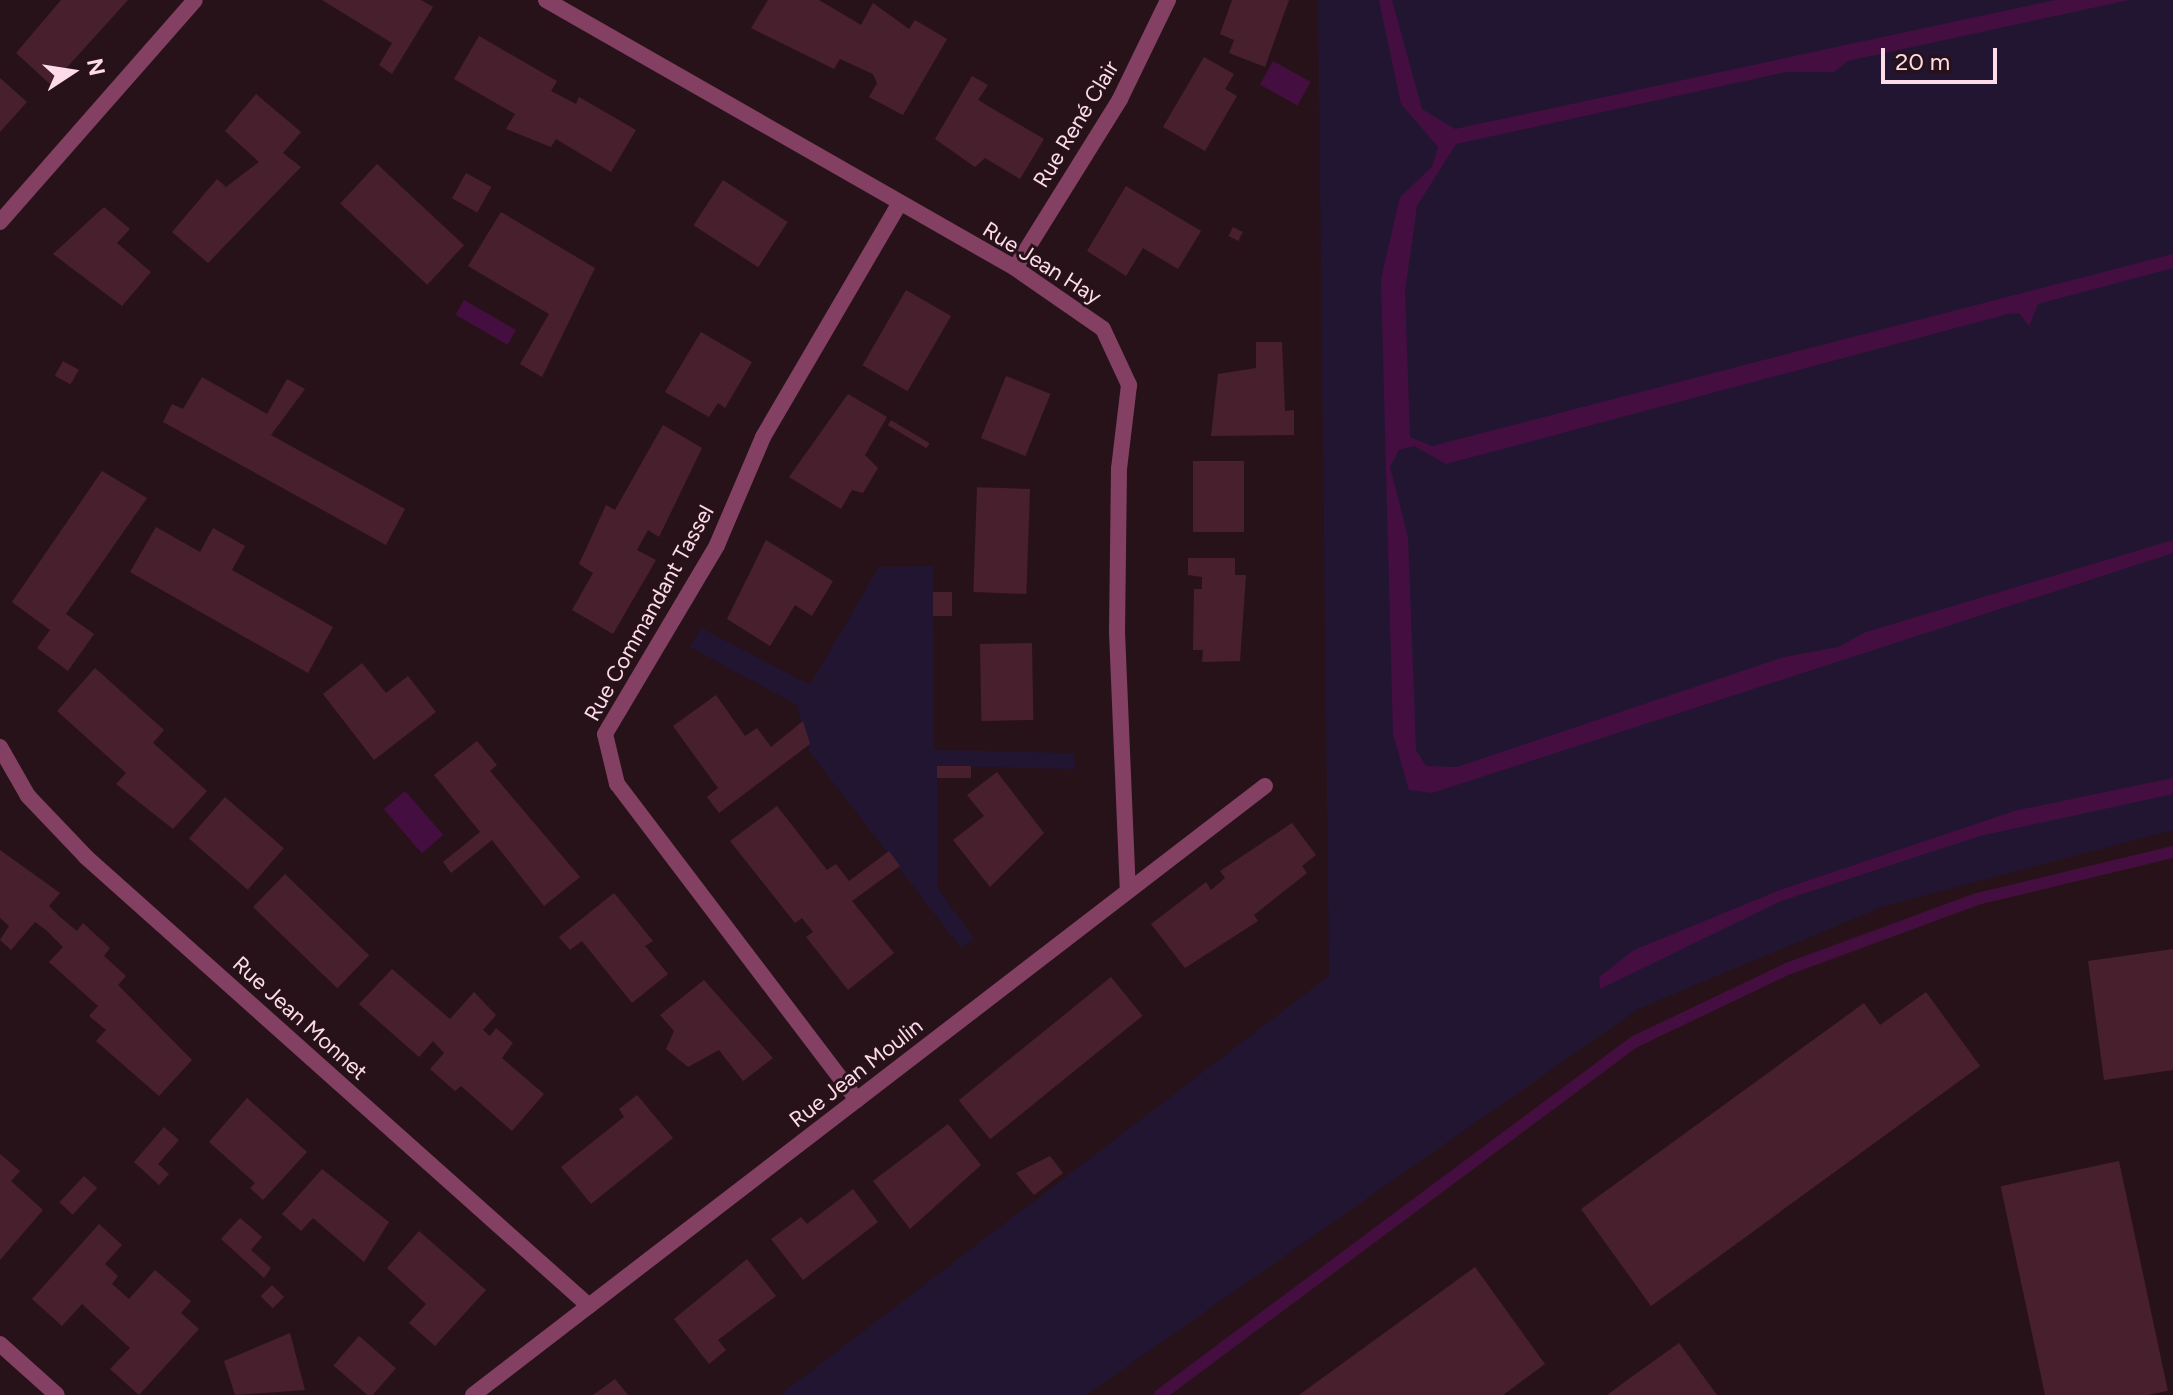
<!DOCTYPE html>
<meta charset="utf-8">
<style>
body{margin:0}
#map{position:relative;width:2173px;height:1395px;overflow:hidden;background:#28121a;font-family:Figtree,sans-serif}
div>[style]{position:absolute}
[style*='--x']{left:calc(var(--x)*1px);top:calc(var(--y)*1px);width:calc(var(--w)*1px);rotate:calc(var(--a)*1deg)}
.green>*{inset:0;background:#211532}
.water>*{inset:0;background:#450e40;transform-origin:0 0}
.stream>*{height:12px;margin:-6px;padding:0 6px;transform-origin:6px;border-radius:6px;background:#450e40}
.building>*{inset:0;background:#481f2d;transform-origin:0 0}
.street>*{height:16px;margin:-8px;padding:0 8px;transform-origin:8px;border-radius:8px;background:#844062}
span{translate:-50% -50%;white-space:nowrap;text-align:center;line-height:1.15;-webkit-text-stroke:6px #28121a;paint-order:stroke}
.street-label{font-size:22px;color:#fddbe9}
.north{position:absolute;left:32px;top:32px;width:80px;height:80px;-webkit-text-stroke:6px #28121a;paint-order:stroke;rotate:78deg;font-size:22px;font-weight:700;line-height:32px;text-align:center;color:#fddbe9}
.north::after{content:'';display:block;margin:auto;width:28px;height:36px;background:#fddbe9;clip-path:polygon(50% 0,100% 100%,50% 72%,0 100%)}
.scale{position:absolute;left:1881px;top:48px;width:116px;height:36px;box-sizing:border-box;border:4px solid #fddbe9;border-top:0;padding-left:10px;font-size:24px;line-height:28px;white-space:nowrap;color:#fddbe9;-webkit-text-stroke:6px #28121a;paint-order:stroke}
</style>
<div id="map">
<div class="green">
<i style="clip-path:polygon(1318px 0,2173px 0,2173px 830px,1884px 906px,1638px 1009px,1086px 1395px,780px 1395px,1329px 976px)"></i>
<i style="clip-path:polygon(933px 566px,934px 750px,1074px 753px,1075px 769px,937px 766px,937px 887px,974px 939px,961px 948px,809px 751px,797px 705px,690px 647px,701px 628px,810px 685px,879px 567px)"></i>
</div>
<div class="water">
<i style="clip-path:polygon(1379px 0,1392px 0,1422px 109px,1455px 129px,2055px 0,2129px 0,1848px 61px,1834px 72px,1786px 72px,1456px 144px,1417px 206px,1405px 291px,1410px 437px,1432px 446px,2173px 254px,2173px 268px,2038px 304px,2029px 326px,2019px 313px,2008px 314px,1446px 464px,1414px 446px,1399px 450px,1390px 467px,1408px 537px,1416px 750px,1426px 766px,1457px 767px,1784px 657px,1838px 647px,1866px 632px,2173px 540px,2173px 553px,1432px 793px,1409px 790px,1393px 734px,1381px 279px,1400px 197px,1432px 167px,1438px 147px,1401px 104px)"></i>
<i style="left:1273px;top:61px;width:43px;height:27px;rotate:29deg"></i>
<i style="left:464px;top:300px;width:60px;height:17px;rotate:30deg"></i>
<i style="clip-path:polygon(2173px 778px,2173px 794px,1980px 836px,1781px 901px,1600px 989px,1599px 977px,1634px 950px,1780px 890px,2014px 811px)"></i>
<i style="left:405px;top:791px;width:58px;height:28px;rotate:49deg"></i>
</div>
<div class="stream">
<i style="--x:1160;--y:1395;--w:591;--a:-36.68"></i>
<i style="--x:1634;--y:1042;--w:170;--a:-25.5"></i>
<i style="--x:1787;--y:969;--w:202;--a:-20.2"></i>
<i style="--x:1977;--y:899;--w:202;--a:-13.5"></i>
</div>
<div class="building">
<i style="clip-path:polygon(61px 0,128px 0,51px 85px,16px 53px)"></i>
<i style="clip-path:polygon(322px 0,421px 0,433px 7px,392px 74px,379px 65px,392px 43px)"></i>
<i style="clip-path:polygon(768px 0,819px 0,861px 25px,873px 3px,909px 29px,915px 20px,947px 39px,903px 115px,869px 97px,877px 83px,873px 74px,840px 59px,834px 69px,751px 28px)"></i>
<i style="clip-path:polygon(1232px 0,1289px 0,1265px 67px,1229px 53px,1234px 40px,1220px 34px)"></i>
<i style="clip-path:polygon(479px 36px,557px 81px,551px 91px,576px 104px,579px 97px,636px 130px,611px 172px,556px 139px,551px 147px,506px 129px,515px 114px,454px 79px)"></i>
<i style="clip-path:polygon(1204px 57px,1234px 74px,1225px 89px,1237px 96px,1205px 151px,1163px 127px)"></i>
<i style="clip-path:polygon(972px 76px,988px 85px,978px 100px,1044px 139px,1020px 179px,985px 158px,975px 167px,935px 139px)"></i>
<i style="clip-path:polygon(0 78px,27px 102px,0 132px)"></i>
<i style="clip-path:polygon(256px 94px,301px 132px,283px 153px,301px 167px,208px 263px,172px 232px,217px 179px,226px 187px,259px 162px,225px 131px)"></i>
<i style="left:377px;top:164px;width:119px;height:54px;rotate:43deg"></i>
<i style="left:466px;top:173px;width:29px;height:29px;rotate:29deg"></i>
<i style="left:723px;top:180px;width:77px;height:54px;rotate:33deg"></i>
<i style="clip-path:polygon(1126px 186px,1201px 231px,1178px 269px,1143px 248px,1126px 276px,1087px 251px)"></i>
<i style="clip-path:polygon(104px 207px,130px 229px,117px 243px,151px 272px,122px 306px,53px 254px)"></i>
<i style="clip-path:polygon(501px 212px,595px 268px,542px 377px,520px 364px,549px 314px,468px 266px)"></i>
<i style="left:1233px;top:227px;width:11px;height:10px;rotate:27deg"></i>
<i style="left:906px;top:290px;width:52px;height:87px;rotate:30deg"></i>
<i style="clip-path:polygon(701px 332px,752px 362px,725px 408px,718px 403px,709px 417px,665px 392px)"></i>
<i style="clip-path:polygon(1256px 342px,1282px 342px,1285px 411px,1294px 410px,1294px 435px,1211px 436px,1218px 374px,1256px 368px)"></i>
<i style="left:63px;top:361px;width:18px;height:17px;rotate:29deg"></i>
<i style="left:1006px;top:376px;width:48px;height:67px;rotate:22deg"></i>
<i style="clip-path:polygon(202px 377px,267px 414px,287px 379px,305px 389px,271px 435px,405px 509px,386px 545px,163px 422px,172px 404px,183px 409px)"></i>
<i style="clip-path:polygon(848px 394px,887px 417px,865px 455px,878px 468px,863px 493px,852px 490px,841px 509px,789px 477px)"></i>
<i style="left:891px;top:420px;width:45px;height:6px;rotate:31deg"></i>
<i style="clip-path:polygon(663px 425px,702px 448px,659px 537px,648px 530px,637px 550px,656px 560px,613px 634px,572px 610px,593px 573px,579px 564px,606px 505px,615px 510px)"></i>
<i style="left:1193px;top:461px;width:51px;height:71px"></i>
<i style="clip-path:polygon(102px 471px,147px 498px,66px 614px,94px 634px,68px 671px,37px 648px,50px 630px,12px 602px)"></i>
<i style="left:1030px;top:489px;width:105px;height:53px;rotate:92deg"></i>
<i style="clip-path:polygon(156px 527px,200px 552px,213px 528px,245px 546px,232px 570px,333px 627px,308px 673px,130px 572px)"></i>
<i style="clip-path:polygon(766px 540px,833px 581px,812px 616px,795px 605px,770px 646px,727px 619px)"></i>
<i style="clip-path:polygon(1188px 558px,1235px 558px,1235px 575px,1246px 575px,1240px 661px,1202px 662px,1203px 650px,1193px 650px,1194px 589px,1202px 589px,1202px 577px,1188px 575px)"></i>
<i style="left:952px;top:592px;width:24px;height:19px;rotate:90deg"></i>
<i style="left:1032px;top:643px;width:77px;height:52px;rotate:89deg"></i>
<i style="clip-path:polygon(362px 663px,386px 693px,408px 676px,436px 712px,374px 760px,323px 694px)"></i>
<i style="clip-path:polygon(95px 668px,164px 730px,153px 743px,207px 791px,173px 829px,116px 784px,126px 773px,57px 711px)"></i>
<i style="clip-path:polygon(716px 695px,745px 736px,757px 728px,771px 747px,803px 721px,810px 744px,719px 813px,707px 797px,718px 788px,673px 726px)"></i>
<i style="clip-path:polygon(477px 741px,497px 765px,490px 771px,580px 877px,544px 906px,492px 840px,451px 873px,443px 862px,480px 832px,434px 775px)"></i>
<i style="left:937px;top:766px;width:34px;height:12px"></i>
<i style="clip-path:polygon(997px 772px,1044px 833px,990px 887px,953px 840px,984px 816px,967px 795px)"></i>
<i style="left:225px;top:797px;width:78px;height:55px;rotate:41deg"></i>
<i style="clip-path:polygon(777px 806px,827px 870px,836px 864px,849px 881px,889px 851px,900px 866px,852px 901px,894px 953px,848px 990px,806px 937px,813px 932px,802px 918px,795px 923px,730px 841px)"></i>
<i style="clip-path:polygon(1292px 823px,1316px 855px,1302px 866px,1307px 873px,1254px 915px,1258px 921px,1185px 968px,1151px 924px,1206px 882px,1211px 890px,1225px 878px,1220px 871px)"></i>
<i style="clip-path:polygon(0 850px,60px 893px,49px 906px,60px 917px,77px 931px,83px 923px,110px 948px,104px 956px,126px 976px,118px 985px,192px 1060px,159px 1096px,96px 1041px,106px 1030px,89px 1016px,98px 1006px,49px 962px,63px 947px,46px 930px,35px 922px,11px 950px,0 940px,9px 926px,0 918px)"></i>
<i style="left:285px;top:874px;width:117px;height:46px;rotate:44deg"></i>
<i style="clip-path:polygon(614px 893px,653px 941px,645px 946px,668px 974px,632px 1003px,582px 941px,570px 950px,559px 937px)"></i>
<i style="clip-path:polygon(2173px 949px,2173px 1070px,2104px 1080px,2088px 961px)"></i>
<i style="clip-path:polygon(392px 969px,450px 1019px,474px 992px,496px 1015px,483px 1030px,490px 1036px,496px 1028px,513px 1043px,502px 1058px,544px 1094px,512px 1131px,461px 1086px,455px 1091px,430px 1069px,444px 1053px,433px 1041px,419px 1057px,359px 1004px)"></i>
<i style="left:1111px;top:977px;width:50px;height:196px;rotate:51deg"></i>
<i style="clip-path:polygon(704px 980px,773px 1058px,743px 1081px,719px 1050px,688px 1067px,666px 1049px,674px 1031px,660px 1015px)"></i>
<i style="clip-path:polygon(1926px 992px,1980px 1066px,1651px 1306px,1581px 1209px,1864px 1003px,1880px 1025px)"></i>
<i style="clip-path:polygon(637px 1095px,673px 1138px,591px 1204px,561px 1167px,624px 1117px,619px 1109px)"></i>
<i style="clip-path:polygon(247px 1098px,307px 1152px,263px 1200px,250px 1188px,255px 1183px,209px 1142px)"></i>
<i style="clip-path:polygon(948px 1124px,981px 1165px,910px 1229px,873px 1181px)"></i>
<i style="clip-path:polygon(164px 1127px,179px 1140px,158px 1164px,169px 1174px,159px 1185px,134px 1162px)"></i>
<i style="clip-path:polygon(0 1154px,20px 1171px,11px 1181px,43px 1210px,0 1260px)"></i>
<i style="clip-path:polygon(1050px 1156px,1063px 1173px,1034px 1195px,1016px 1173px)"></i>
<i style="left:2119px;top:1161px;width:235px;height:121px;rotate:78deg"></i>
<i style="clip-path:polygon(322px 1169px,389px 1222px,364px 1262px,313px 1218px,301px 1231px,282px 1214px)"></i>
<i style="left:84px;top:1176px;width:18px;height:36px;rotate:43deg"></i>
<i style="clip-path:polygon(853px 1189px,878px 1222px,803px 1280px,771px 1239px,801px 1217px,807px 1224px)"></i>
<i style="clip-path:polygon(240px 1218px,262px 1237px,251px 1250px,271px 1268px,264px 1278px,221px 1239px)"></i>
<i style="clip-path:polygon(99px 1224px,122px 1245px,105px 1264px,118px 1276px,112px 1284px,129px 1299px,155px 1270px,191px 1301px,181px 1313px,199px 1329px,139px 1395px,110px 1369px,130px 1348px,82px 1304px,62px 1326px,32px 1299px)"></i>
<i style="clip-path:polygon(419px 1231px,486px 1290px,435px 1346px,409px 1323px,426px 1304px,387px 1268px)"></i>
<i style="clip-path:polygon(747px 1259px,776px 1296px,718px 1340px,726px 1350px,709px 1364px,674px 1319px)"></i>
<i style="clip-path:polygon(1475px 1267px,1545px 1364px,1503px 1395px,1299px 1395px)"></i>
<i style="left:272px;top:1285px;width:17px;height:16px;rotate:45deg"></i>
<i style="clip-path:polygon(290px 1333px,305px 1390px,235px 1395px,224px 1361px)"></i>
<i style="left:359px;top:1336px;width:49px;height:39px;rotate:41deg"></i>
<i style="clip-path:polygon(1679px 1343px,1717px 1395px,1607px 1395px,1630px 1378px)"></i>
<i style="clip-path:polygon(615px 1379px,628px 1395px,593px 1395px)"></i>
</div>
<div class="street">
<i style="--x:546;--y:0;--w:540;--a:29.74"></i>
<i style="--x:1015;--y:268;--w:107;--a:34.7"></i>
<i style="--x:1103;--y:329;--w:62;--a:65.1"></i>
<i style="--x:1129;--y:385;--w:85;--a:96.8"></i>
<i style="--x:1119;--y:469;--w:163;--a:90.7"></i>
<i style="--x:1117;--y:632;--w:259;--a:87.6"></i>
<i style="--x:0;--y:222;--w:295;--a:-48.7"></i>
<i style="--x:1015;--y:268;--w:199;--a:-58.1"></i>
<i style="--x:1120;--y:99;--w:110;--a:-64.1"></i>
<i style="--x:0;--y:747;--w:56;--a:60.3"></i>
<i style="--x:28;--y:796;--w:84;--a:46.4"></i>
<i style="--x:86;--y:857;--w:674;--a:41.75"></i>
<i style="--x:857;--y:1100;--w:397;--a:-127.2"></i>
<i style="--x:617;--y:784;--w:51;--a:-103.5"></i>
<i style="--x:605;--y:734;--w:220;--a:-59.3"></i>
<i style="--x:717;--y:545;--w:117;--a:-66.9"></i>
<i style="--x:763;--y:437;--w:270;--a:-59.7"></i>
<i style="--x:0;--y:1344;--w:76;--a:41.8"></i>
<i style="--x:473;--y:1395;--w:999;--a:-37.56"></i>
</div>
<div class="street-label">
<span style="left:1076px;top:124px;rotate:-59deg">Rue René Clair</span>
<span style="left:1042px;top:263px;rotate:32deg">Rue Jean Hay</span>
<span style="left:649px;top:613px;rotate:-61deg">Rue Commandant Tassel</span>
<span style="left:300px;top:1018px;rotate:42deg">Rue Jean Monnet</span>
<span style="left:856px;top:1073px;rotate:-38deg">Rue Jean Moulin</span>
</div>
<div class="north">N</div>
<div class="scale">20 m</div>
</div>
